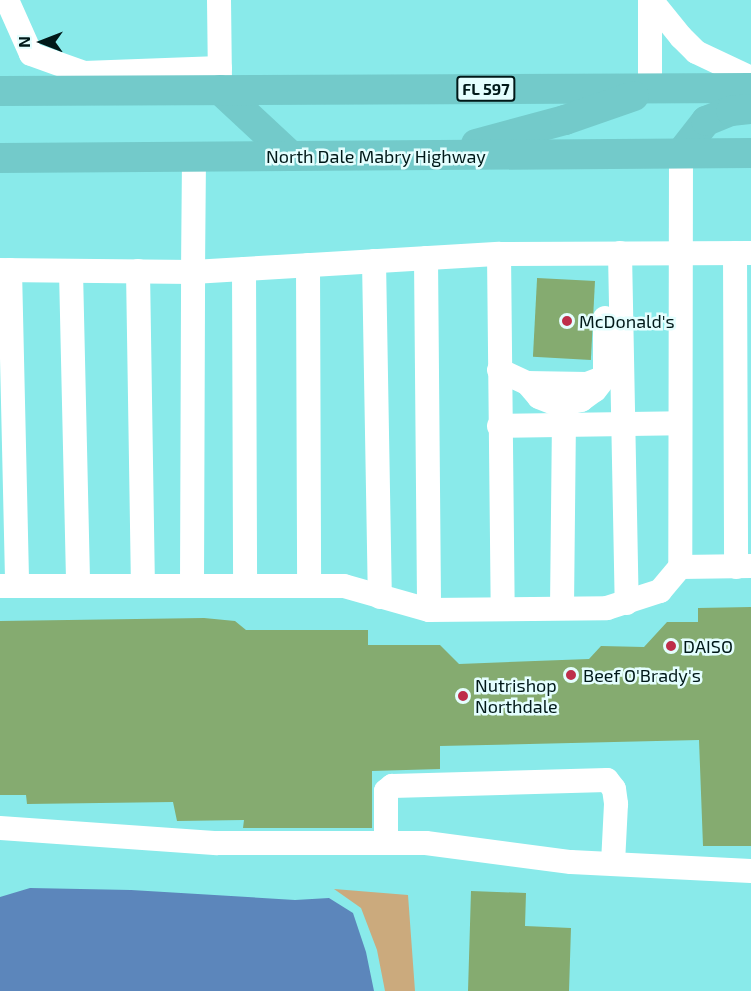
<!DOCTYPE html>
<style>
body{margin:0}
#map{position:relative;width:751px;height:991px;overflow:hidden;background:#89eaea;font-family:"Exo 2",sans-serif}
div>[style]{position:absolute}
[style*='--x']{left:calc(var(--x)*1px);top:calc(var(--y)*1px);width:calc(var(--w)*1px);rotate:calc(var(--a)*1deg)}
.green>*{inset:0;background:#cbaa7d}
.water>*{inset:0;background:#5c86bb}
.building>*{inset:0;background:#85ab70;transform-origin:0 0}
.minor>*{height:24px;margin:-12px;padding:0 12px;transform-origin:12px;border-radius:12px;background:#fff}
.major>*{height:30px;margin:-15px;padding:0 15px;transform-origin:15px;border-radius:15px;background:#73caca}
.dots>*{width:16px;height:16px;translate:-50% -50%;box-sizing:border-box;border:3px solid #e4fefe;border-radius:50%}
span{translate:-50% -50%;white-space:nowrap;text-align:center;line-height:1.15;-webkit-text-stroke:5px #e4fefe;paint-order:stroke}
.shield-label span{padding:2px 4px;background:#e4fefe;border:2px solid;border-radius:4px;-webkit-text-stroke-width:0}
.shield-label{font-size:16px;color:#001818;font-weight:700}
.street-label{font-size:18px;color:#001818}
.poi-label{font-size:18px;color:#001818}
.left{translate:0 -50%;text-align:left}
.north{position:absolute;left:12px;top:12px;width:60px;height:60px;-webkit-text-stroke:4px #e4fefe;paint-order:stroke;rotate:270deg;font-size:16px;font-weight:700;line-height:24px;text-align:center;color:#001818}
.north::after{content:'';display:block;margin:auto;width:21px;height:27px;background:#001818;clip-path:polygon(50% 0,100% 100%,50% 72%,0 100%)}
</style>
<div id="map">
<div class="green">
<i style="clip-path:polygon(334px 889px,408px 895px,415px 991px,385px 991px,377px 950px,361px 908px)"></i>
</div>
<div class="water">
<i style="clip-path:polygon(30px 888px,131px 890px,295px 900px,329px 898px,353px 913px,366px 952px,374px 991px,0 991px,0 897px)"></i>
</div>
<div class="building">
<i style="left:595px;top:281px;width:79px;height:58px;rotate:93deg"></i>
<i style="clip-path:polygon(751px 607px,751px 846px,703px 846px,699px 740px,440px 746px,440px 769px,372px 771px,372px 828px,243px 828px,244px 820px,177px 821px,173px 802px,27px 804px,26px 795px,0 795px,0 621px,204px 618px,235px 621px,246px 630px,368px 630px,368px 645px,440px 645px,459px 664px,589px 659px,601px 646px,644px 647px,667px 622px,698px 622px,698px 608px)"></i>
<i style="clip-path:polygon(471px 891px,526px 893px,525px 926px,571px 928px,569px 991px,468px 991px)"></i>
</div>
<div class="minor">
<i style="--x:7;--y:0;--w:59;--a:66"></i>
<i style="--x:31;--y:54;--w:56;--a:19.7"></i>
<i style="--x:84;--y:73;--w:136;--a:-2.1"></i>
<i style="--x:219;--y:0;--w:84;--a:89.3"></i>
<i style="--x:651;--y:0;--w:48;--a:51"></i>
<i style="--x:681;--y:37;--w:21;--a:45"></i>
<i style="--x:696;--y:52;--w:61;--a:25.3"></i>
<i style="--x:650;--y:89;--w:89;--a:-90"></i>
<i style="--x:681;--y:153;--w:414;--a:90.1"></i>
<i style="--x:680;--y:567;--w:71;--a:-0.8"></i>
<i style="--x:620;--y:253;--w:350;--a:88.9"></i>
<i style="--x:735;--y:253;--w:314;--a:89.8"></i>
<i style="--x:499;--y:254;--w:355;--a:89.4"></i>
<i style="--x:426;--y:258;--w:352;--a:89.5"></i>
<i style="--x:374;--y:261;--w:336;--a:89"></i>
<i style="--x:308;--y:265;--w:321;--a:89.8"></i>
<i style="--x:244;--y:269;--w:317;--a:89.8"></i>
<i style="--x:0;--y:270;--w:193;--a:0.6"></i>
<i style="--x:193;--y:272;--w:115;--a:-89.5"></i>
<i style="--x:10;--y:270;--w:316;--a:88.7"></i>
<i style="--x:71;--y:271;--w:315;--a:88.7"></i>
<i style="--x:138;--y:271;--w:315;--a:89.1"></i>
<i style="--x:499;--y:370;--w:31;--a:25"></i>
<i style="--x:527;--y:383;--w:18;--a:49"></i>
<i style="--x:539;--y:397;--w:22;--a:22"></i>
<i style="--x:559;--y:405;--w:23;--a:-13"></i>
<i style="--x:581;--y:400;--w:17;--a:-36"></i>
<i style="--x:595;--y:390;--w:16;--a:-52"></i>
<i style="--x:605;--y:377;--w:59;--a:-90"></i>
<i style="--x:527;--y:383;--w:60;--a:1"></i>
<i style="--x:587;--y:384;--w:19;--a:-21"></i>
<i style="--x:499;--y:426;--w:181;--a:-0.9"></i>
<i style="--x:0;--y:586;--w:344;--a:0"></i>
<i style="--x:344;--y:586;--w:88;--a:15.8"></i>
<i style="--x:429;--y:610;--w:178;--a:-0.6"></i>
<i style="--x:607;--y:608;--w:56;--a:-17.8"></i>
<i style="--x:660;--y:591;--w:31;--a:-50"></i>
<i style="--x:192;--y:586;--w:314;--a:-89.8"></i>
<i style="--x:193;--y:272;--w:307;--a:-3.4"></i>
<i style="--x:499;--y:254;--w:252;--a:-0.2"></i>
<i style="--x:562;--y:608;--w:183;--a:-89.4"></i>
<i style="--x:0;--y:828;--w:218;--a:4"></i>
<i style="--x:217;--y:843;--w:209;--a:0"></i>
<i style="--x:426;--y:843;--w:146;--a:7.5"></i>
<i style="--x:571;--y:862;--w:180;--a:2.9"></i>
<i style="--x:386;--y:843;--w:52;--a:-90"></i>
<i style="--x:386;--y:791;--w:8;--a:-40"></i>
<i style="--x:392;--y:786;--w:215;--a:-1.6"></i>
<i style="--x:607;--y:780;--w:11;--a:52"></i>
<i style="--x:614;--y:789;--w:15;--a:82"></i>
<i style="--x:616;--y:804;--w:59;--a:92.9"></i>
</div>
<div class="major">
<i style="--x:220;--y:90;--w:97;--a:42.9"></i>
<i style="--x:0;--y:91;--w:751;--a:-0.23"></i>
<i style="--x:476;--y:144;--w:92;--a:-15.1"></i>
<i style="--x:565;--y:120;--w:73;--a:-19.2"></i>
<i style="--x:681;--y:153;--w:41;--a:-52"></i>
<i style="--x:706;--y:121;--w:27;--a:-22"></i>
<i style="--x:731;--y:111;--w:20;--a:-6"></i>
<i style="--x:0;--y:158;--w:751;--a:-0.38"></i>
</div>
<div class="dots">
<i style="left:567px;top:321px;background:#be2e4a"></i>
<i style="left:671px;top:646px;background:#be2e4a"></i>
<i style="left:571px;top:675px;background:#be2e4a"></i>
<i style="left:463px;top:696px;background:#be2e4a"></i>
</div>
<div class="shield-label">
<span style="left:486px;top:89px">FL 597</span>
</div>
<div class="street-label">
<span style="left:376px;top:156px">North Dale Mabry Highway</span>
</div>
<div class="poi-label">
<span class="left" style="left:579px;top:321px">McDonald's</span>
<span class="left" style="left:683px;top:646px">DAISO</span>
<span class="left" style="left:583px;top:675px">Beef O'Brady's</span>
<span class="left" style="left:475px;top:696px">Nutrishop<br>Northdale</span>
</div>
<div class="north">N</div>
</div>
